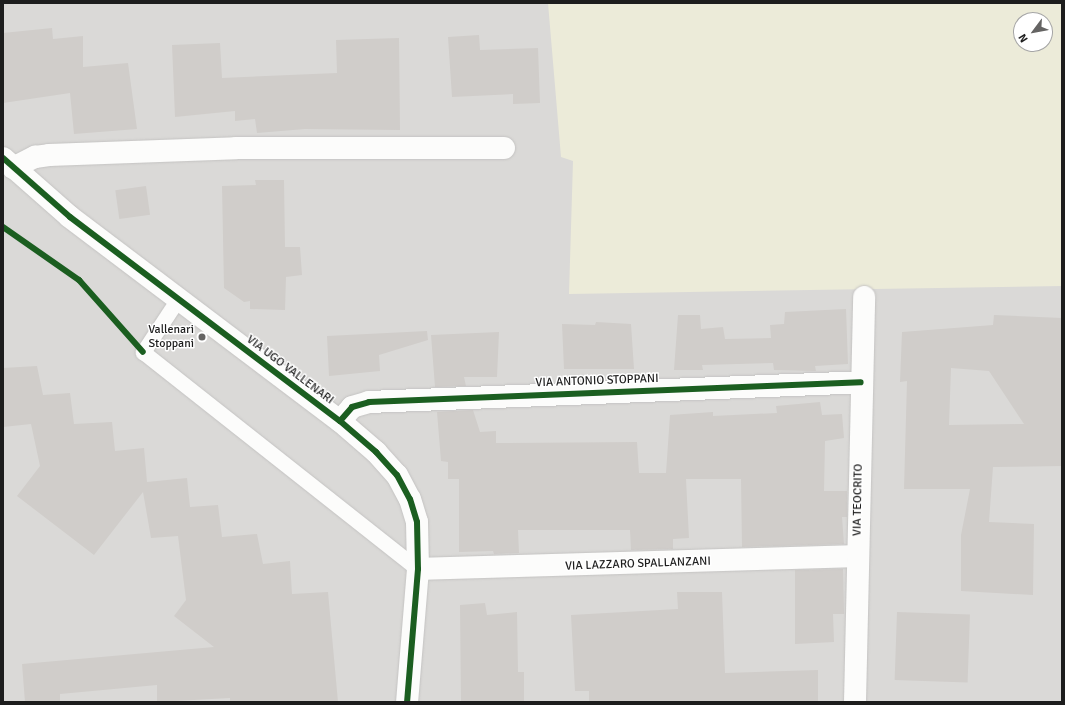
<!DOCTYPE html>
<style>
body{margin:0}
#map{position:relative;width:1065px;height:705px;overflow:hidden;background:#ebe9e6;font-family:Signika,sans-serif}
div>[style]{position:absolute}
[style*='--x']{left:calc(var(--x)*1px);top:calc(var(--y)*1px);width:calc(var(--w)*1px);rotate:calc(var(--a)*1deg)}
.residential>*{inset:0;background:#dad9d7}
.farmland>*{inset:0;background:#ecebd9}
.building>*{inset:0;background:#d0cdca;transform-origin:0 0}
.roads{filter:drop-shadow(0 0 1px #c4c3c2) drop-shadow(0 0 1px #c4c3c2)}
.service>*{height:15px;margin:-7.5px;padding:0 7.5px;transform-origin:7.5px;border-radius:7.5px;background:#fcfcfb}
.minor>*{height:22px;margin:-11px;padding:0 11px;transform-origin:11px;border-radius:11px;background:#fcfcfb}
.cycleway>*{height:6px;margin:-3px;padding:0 3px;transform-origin:3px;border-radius:3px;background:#1b5e20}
.dots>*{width:11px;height:11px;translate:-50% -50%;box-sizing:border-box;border:2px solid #fff;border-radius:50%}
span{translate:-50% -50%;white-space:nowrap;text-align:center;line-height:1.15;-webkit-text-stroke:3px #fff;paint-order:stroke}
.poi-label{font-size:12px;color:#1d1d1d}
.right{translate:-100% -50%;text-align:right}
.street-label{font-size:12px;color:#1d1d1d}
.frame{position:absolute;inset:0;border:4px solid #1d1d1d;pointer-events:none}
.north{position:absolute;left:1013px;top:12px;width:40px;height:40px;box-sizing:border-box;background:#fff;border:1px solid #a5a5a5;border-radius:50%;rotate:238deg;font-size:11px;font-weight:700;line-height:16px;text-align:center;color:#1d1d1d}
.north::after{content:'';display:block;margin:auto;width:14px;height:18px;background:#656463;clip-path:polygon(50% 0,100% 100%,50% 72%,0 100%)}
</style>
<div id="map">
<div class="residential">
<i style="clip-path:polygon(evenodd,3px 3px,1062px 3px,1062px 702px,3px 702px,3px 3px,1021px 20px,1045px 20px,1045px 44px,1021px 44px,1021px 20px)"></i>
</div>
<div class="farmland">
<i style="clip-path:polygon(evenodd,548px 3px,1062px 3px,1062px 286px,569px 294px,573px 161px,561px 157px,548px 3px,1021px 20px,1045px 20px,1045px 44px,1021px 44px,1021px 20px)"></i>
</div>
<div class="building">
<i style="clip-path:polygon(52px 28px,53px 39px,83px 36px,83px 67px,128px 63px,137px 129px,74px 134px,70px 93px,3px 103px,3px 33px)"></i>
<i style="clip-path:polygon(479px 35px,480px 50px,538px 48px,540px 103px,513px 104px,513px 94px,452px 97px,448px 37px)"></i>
<i style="clip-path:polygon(399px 38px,400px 130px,305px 129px,257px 133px,255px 119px,235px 121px,235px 111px,175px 117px,172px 45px,220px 43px,222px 78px,337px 73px,336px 40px)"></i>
<i style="clip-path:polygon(255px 180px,284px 180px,285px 247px,300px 247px,302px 275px,286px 277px,285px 310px,250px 309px,250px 301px,244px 302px,224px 288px,222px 186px,256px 185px)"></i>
<i style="left:146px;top:186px;width:29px;height:31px;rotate:82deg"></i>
<i style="clip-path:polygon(846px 309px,848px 364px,815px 366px,816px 371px,774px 370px,773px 363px,702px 365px,703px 370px,674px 370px,678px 315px,700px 315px,701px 329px,723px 327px,725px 339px,771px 338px,770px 325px,784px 324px,785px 312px)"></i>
<i style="clip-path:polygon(evenodd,994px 315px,1062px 318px,1062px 466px,993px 467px,989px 522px,1034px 524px,1033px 595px,961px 591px,961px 535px,970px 489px,904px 489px,907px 381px,900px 382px,902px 332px,993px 325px,994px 315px,951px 368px,989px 371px,1024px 424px,949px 425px,951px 368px)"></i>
<i style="clip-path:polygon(596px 322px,631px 324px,634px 369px,564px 369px,562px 324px,595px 325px)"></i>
<i style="clip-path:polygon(427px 331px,428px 340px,379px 355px,380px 371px,329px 376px,327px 336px)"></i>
<i style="clip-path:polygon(499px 332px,497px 377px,464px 377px,466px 386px,435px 387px,431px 335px)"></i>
<i style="clip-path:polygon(37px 366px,43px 395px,70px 393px,74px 424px,112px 422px,115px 451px,144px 448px,147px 482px,187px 478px,190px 507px,218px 505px,222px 537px,257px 534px,263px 564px,290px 561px,292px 594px,328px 592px,338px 702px,230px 702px,230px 698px,157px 702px,157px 685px,60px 694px,60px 702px,25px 702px,22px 664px,214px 647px,174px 616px,186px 600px,178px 536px,151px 538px,143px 492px,94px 555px,17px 496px,40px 466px,31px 424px,3px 427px,3px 368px)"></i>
<i style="clip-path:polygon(820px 402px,822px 415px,842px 414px,844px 438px,825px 441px,824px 491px,847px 491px,847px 517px,842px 517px,844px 544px,742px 547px,741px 479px,686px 479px,689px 538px,673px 539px,673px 549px,631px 550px,630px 530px,518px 530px,519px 553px,494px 554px,493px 551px,459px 552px,459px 479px,448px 479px,448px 462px,441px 461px,437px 412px,473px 410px,480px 432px,496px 431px,496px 443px,637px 442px,639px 473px,666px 473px,670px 415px,713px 412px,713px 416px,777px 413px,776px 406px)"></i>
<i style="clip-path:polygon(843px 569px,844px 614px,833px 614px,834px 642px,795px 644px,795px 570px)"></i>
<i style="clip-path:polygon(677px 592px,722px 592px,725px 673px,818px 670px,818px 702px,589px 702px,589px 691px,575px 691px,571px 615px,678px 609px)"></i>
<i style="clip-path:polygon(485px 603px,487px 615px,517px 612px,518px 672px,524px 672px,524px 702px,461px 702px,460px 605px)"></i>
<i style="left:897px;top:612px;width:73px;height:68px;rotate:2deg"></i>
</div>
<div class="roads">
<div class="service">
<i style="--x:178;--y:299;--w:64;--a:123.4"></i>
<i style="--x:143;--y:352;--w:350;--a:38.3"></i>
</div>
<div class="minor">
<i style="--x:3;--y:158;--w:89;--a:41.4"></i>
<i style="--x:70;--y:217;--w:338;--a:37.1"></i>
<i style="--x:340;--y:421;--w:48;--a:40.7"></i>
<i style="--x:376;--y:452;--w:31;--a:48"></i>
<i style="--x:397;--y:475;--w:27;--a:62"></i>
<i style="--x:410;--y:499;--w:24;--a:73"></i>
<i style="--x:417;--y:522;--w:47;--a:88.8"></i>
<i style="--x:418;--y:569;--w:133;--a:94.7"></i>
<i style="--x:13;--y:168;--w:25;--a:-27"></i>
<i style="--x:35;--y:157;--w:14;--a:-8"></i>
<i style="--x:49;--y:155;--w:187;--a:-2.1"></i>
<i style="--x:236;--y:148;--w:268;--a:0"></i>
<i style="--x:340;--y:421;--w:18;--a:-49"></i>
<i style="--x:352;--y:407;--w:18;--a:-16"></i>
<i style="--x:369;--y:402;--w:492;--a:-2.3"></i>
<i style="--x:418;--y:569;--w:439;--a:-1.7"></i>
<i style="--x:855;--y:702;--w:405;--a:-88.7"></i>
</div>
</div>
<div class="cycleway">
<i style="--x:3;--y:158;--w:89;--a:41.4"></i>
<i style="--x:70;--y:217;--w:338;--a:37.1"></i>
<i style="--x:340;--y:421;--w:48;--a:40.7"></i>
<i style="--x:376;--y:452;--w:31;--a:48"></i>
<i style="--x:397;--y:475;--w:27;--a:62"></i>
<i style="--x:410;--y:499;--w:24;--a:73"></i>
<i style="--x:417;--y:522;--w:47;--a:88.8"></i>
<i style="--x:418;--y:569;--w:133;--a:94.7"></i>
<i style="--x:3;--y:227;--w:93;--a:34.9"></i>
<i style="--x:79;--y:280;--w:96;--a:48.4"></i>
<i style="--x:340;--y:421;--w:18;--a:-49"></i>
<i style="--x:352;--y:407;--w:18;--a:-16"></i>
<i style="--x:369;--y:402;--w:492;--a:-2.3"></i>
</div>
<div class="dots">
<i style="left:202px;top:337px;background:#656463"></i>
</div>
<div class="poi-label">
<span class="right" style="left:194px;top:337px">Vallenari<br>Stoppani</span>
</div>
<div class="street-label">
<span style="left:290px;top:370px;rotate:37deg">VIA UGO VALLENARI</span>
<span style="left:597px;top:381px;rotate:-2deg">VIA ANTONIO STOPPANI</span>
<span style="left:858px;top:500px;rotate:-89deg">VIA TEOCRITO</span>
<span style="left:638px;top:564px;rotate:-2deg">VIA LAZZARO SPALLANZANI</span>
</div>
<div class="frame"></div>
<div class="north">N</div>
</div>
